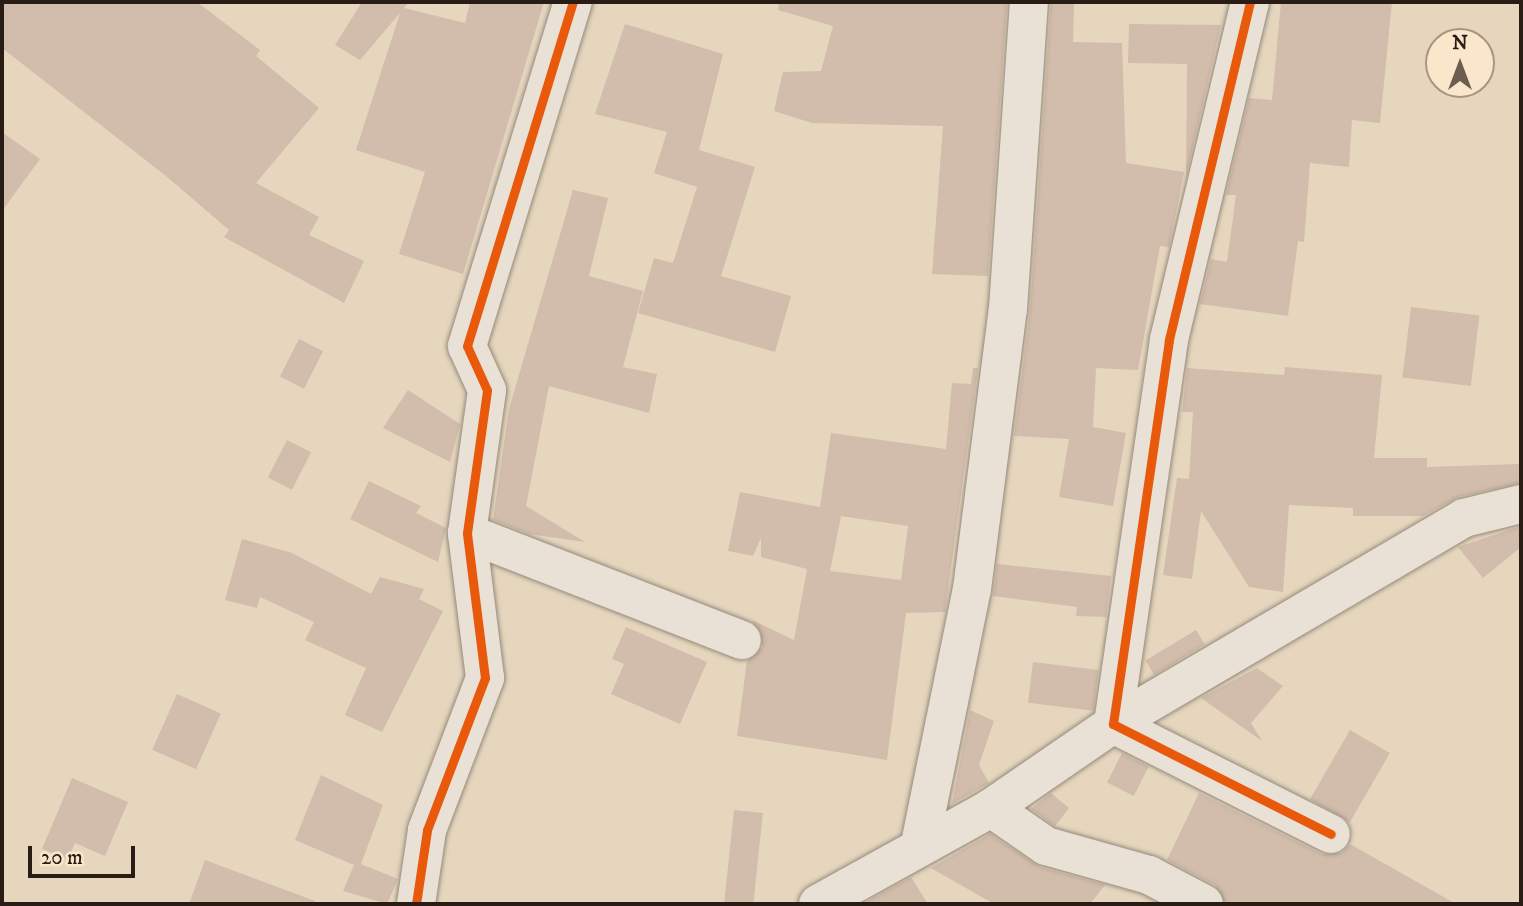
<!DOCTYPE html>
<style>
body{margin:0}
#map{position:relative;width:1523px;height:906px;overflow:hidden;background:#e6d6be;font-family:"IM FELL DW Pica",serif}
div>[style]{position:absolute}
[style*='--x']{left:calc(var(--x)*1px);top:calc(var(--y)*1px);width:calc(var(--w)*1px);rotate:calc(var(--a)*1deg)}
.building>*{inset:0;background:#d2bcab;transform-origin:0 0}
.roads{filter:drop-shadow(0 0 2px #948a7b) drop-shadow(0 0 2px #948a7b)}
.street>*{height:38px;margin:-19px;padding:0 19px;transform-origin:19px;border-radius:19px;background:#e9e1d6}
.cycleway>*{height:9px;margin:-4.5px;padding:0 4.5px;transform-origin:4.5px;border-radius:4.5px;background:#e8590c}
span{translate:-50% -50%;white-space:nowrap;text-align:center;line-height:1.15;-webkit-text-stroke:5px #fae6ca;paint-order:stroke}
.frame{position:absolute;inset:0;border:4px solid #291c14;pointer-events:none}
.north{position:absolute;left:1425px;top:28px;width:70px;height:70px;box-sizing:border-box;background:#fae6ca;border:2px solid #a69581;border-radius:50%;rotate:0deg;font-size:19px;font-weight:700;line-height:28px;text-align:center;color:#291c14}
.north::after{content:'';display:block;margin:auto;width:24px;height:32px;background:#6b5d50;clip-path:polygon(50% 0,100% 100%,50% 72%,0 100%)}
.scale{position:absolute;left:28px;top:846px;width:107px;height:32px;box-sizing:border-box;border:4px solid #291c14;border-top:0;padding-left:9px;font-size:21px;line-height:24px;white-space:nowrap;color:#291c14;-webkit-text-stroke:5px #fae6ca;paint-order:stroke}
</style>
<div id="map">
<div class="building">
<i style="clip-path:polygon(2px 2px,197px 2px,260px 50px,256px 56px,319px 108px,256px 183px,319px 217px,309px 235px,364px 261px,344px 303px,224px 237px,229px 230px,166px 176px,2px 48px)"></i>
<i style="clip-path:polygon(362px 2px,409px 2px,404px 8px,465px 23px,470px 2px,544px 2px,463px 274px,399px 254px,425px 172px,356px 150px,400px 13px,360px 60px,335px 45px)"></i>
<i style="clip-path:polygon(779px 2px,1007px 2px,988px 276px,932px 274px,943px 126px,812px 123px,774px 111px,783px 72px,821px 71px,833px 26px,778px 10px)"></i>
<i style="clip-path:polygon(1051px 2px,1074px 2px,1073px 42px,1122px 43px,1126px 163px,1184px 172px,1169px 247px,1160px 246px,1138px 370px,1096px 368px,1093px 427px,1126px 433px,1113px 506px,1059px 497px,1069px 439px,1014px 436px,1030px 311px)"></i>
<i style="clip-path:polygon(1281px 2px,1392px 2px,1380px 123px,1352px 120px,1349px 167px,1310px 163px,1304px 242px,1298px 241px,1288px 316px,1200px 304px,1211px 259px,1227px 262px,1236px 195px,1226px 195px,1249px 98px,1272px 100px)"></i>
<i style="clip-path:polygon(625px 24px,723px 54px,699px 150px,755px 167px,721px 276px,791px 296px,775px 352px,638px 313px,654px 258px,673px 263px,697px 187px,654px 173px,667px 132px,595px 114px)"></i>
<i style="clip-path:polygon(1129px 24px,1221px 25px,1186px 177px,1187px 64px,1128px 63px)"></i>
<i style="clip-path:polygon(2px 132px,40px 159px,2px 211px)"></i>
<i style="clip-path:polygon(573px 190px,608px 198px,589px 276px,643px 291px,623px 367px,657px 374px,649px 413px,549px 386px,526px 506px,585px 542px,529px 534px,493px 520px,509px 409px)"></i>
<i style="left:1411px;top:307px;width:69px;height:71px;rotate:7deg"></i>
<i style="left:299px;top:339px;width:27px;height:42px;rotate:27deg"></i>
<i style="clip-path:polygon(1285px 367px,1382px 375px,1374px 458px,1427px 458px,1427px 467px,1519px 464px,1520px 483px,1458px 497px,1423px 516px,1353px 516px,1353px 508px,1289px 505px,1283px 592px,1249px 587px,1201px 511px,1192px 579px,1163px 575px,1177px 478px,1189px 479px,1193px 412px,1182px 412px,1187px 368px,1284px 375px)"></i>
<i style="clip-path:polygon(evenodd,973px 368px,978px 368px,945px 612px,906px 613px,887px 760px,737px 736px,747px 661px,763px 647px,752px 620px,794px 640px,807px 569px,761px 557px,761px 538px,753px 556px,728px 551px,740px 492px,820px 507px,831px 433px,946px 449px,952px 383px,971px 384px,973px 368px,841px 516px,908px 526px,901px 580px,830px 571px,841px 516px)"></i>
<i style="clip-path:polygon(408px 390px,460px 424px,450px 462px,383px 428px)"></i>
<i style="left:287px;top:440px;width:27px;height:42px;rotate:27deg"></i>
<i style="clip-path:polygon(369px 481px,421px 506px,416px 513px,446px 528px,438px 562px,350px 519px)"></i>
<i style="clip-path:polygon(1521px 526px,1521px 547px,1483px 578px,1458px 547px)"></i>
<i style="clip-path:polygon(242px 539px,292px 553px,371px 594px,380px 577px,424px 589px,419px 599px,443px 611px,382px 732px,345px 715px,366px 668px,305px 640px,314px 622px,260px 597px,257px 608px,225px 600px)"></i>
<i style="clip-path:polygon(997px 564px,1111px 576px,1106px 617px,1076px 616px,1077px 607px,993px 596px)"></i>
<i style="clip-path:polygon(626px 627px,707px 662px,680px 724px,611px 694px,624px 664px,612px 659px)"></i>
<i style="left:1196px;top:630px;width:17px;height:59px;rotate:59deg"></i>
<i style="left:1033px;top:662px;width:66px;height:41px;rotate:7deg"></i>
<i style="clip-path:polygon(1257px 668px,1283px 686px,1251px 723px,1262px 741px,1201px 698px)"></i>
<i style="left:177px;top:694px;width:48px;height:61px;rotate:24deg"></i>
<i style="clip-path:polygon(970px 710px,994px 721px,979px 765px,989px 783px,952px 804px)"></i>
<i style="left:1350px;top:730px;width:46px;height:80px;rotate:30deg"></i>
<i style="left:1122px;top:753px;width:30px;height:33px;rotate:27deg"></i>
<i style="clip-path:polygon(321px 775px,383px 805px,361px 864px,398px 879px,387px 904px,343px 891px,354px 865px,295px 840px)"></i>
<i style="clip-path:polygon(72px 778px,128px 802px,105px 856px,75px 843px,68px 859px,42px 849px)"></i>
<i style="clip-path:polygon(1051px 793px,1069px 808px,1055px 826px,1031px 809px)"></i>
<i style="clip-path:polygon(1199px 793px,1322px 854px,1342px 853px,1350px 844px,1456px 904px,1226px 904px,1215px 885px,1167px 860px)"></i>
<i style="left:734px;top:810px;width:29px;height:95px;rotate:6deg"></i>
<i style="clip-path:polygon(990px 834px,1040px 867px,1105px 885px,1090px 904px,994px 904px,931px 868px)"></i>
<i style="clip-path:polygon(205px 860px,315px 901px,315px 904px,189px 904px)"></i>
<i style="clip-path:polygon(911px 877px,928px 904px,863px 904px)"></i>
</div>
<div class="roads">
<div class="street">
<i style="--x:1250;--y:2;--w:348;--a:103.5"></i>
<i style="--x:1169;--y:340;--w:388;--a:98.3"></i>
<i style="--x:1113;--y:724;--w:244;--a:26.8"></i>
<i style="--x:467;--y:533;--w:295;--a:21.3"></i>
<i style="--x:991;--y:808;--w:67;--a:34.6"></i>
<i style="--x:1046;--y:846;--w:107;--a:15.7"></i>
<i style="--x:1149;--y:875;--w:62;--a:27.8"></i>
<i style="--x:920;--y:844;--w:260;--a:-78.5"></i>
<i style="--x:972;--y:589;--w:282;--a:-82.7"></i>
<i style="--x:1008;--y:309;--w:308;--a:-86.1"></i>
<i style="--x:416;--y:904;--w:75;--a:-81.5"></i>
<i style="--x:427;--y:830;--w:163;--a:-69.1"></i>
<i style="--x:485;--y:678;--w:146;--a:-97.1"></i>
<i style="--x:467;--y:533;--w:144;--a:-82"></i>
<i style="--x:487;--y:390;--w:48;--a:-114.4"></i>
<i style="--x:467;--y:346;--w:360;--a:-72.9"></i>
<i style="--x:818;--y:904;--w:198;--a:-29"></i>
<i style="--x:991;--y:808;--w:148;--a:-34.5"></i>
<i style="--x:1113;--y:724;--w:407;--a:-30.4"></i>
<i style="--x:1464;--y:518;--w:59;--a:-13.8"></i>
</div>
</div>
<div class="cycleway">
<i style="--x:1250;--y:2;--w:348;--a:103.5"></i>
<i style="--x:1169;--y:340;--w:388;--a:98.3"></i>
<i style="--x:1113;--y:724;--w:244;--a:26.8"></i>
<i style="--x:416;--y:904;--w:75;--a:-81.5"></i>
<i style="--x:427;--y:830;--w:163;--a:-69.1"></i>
<i style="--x:485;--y:678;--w:146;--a:-97.1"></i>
<i style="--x:467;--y:533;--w:144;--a:-82"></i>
<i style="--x:487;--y:390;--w:48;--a:-114.4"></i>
<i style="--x:467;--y:346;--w:360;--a:-72.9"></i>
</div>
<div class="frame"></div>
<div class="north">N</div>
<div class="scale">20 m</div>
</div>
